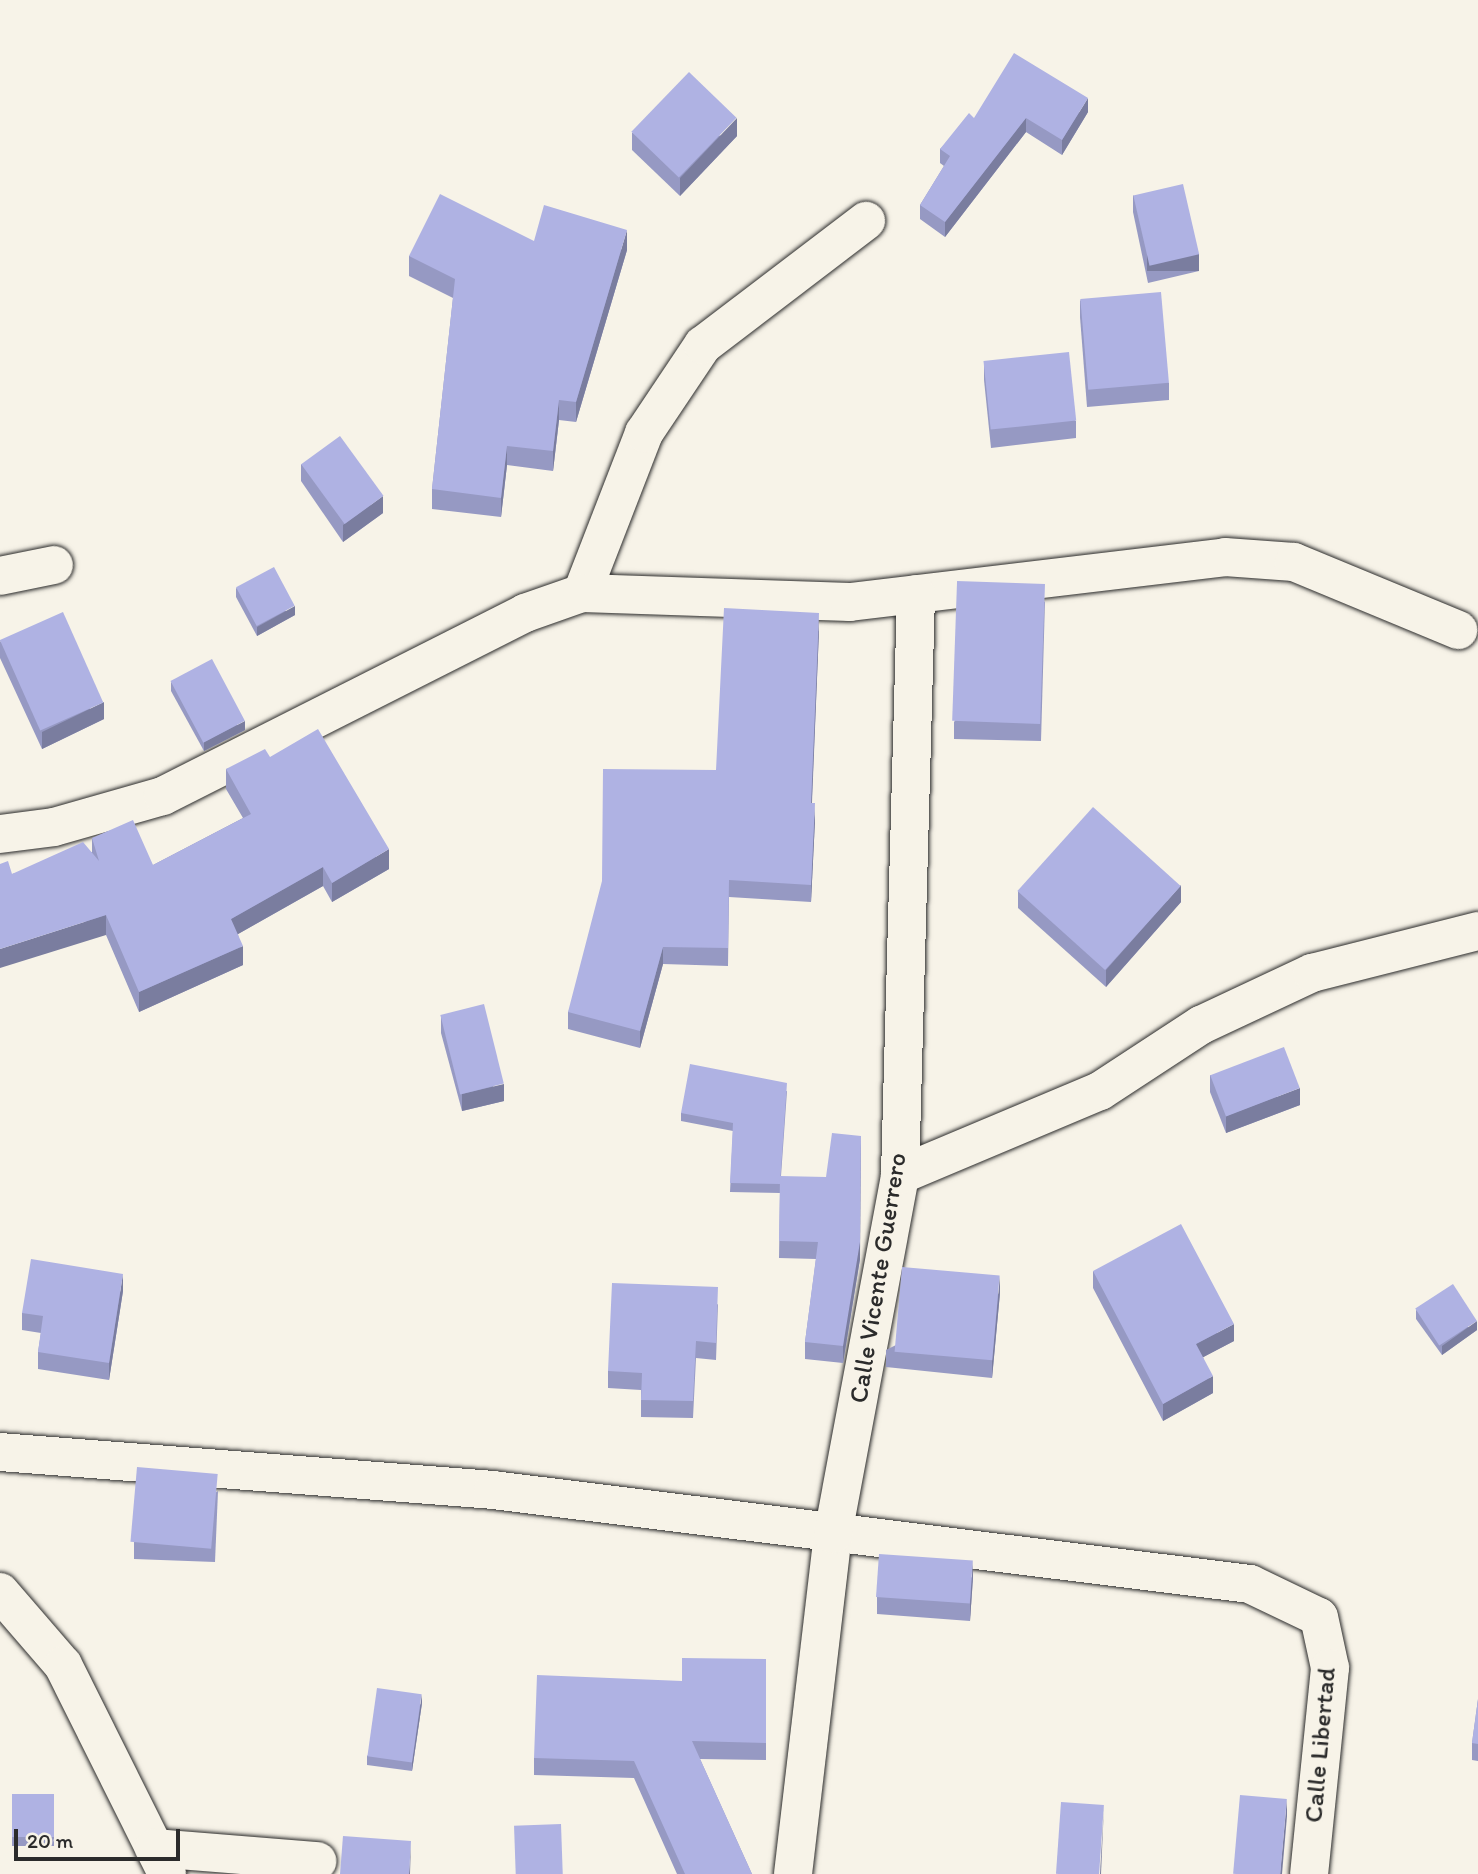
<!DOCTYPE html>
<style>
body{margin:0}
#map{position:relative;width:1478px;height:1874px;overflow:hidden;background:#f7f3e8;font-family:Itim,sans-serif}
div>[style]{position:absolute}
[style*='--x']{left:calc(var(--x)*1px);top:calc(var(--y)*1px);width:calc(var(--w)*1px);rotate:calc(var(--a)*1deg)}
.roads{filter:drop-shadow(0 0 2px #2b2b2b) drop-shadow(0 0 2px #2b2b2b)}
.minor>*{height:38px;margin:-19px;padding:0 19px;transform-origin:19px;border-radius:19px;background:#f7f3e8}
.wall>*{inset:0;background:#9699c3;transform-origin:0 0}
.shaded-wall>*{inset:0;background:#7a7d9f;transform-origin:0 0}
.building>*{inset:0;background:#afb2e3;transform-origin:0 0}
span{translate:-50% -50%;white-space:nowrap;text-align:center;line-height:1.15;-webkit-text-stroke:5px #f7f3e8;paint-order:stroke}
.street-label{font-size:26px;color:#2b2b2b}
.scale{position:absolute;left:14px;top:1829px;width:166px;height:32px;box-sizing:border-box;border:4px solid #2b2b2b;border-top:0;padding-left:9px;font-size:21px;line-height:24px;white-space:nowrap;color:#2b2b2b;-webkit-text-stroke:5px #f7f3e8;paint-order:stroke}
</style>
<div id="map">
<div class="roads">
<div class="minor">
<i style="--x:0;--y:576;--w:55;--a:-11.5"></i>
<i style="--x:582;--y:593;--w:172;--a:-68.8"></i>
<i style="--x:644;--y:433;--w:106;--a:-56.2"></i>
<i style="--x:703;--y:345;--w:205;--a:-37.3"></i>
<i style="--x:0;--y:834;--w:54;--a:-7.4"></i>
<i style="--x:54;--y:827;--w:113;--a:-15.9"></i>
<i style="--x:163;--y:796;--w:406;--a:-26.8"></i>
<i style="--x:525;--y:613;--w:60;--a:-19.3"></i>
<i style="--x:582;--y:593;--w:268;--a:1.9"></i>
<i style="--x:850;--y:602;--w:378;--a:-6.8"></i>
<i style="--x:1225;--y:557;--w:69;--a:4.1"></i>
<i style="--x:1294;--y:562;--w:178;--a:22.5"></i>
<i style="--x:900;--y:1175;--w:217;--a:-22.8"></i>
<i style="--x:1100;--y:1091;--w:121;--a:-33.2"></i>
<i style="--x:1201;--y:1025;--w:123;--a:-25.1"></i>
<i style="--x:1312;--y:973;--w:171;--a:-14.2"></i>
<i style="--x:0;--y:1452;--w:494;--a:4.4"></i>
<i style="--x:493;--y:1490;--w:763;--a:7.08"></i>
<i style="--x:1250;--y:1584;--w:76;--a:25.6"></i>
<i style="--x:1319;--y:1617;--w:52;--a:77.8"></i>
<i style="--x:1330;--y:1668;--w:207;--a:95.8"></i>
<i style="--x:0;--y:1592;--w:96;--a:49.2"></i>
<i style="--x:63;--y:1665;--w:233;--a:63.5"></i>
<i style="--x:154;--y:1848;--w:164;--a:4.6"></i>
<i style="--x:793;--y:1874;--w:342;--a:-83.3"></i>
<i style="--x:833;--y:1534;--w:365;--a:-79.4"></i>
<i style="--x:900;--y:1175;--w:581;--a:-88.42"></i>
</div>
</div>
<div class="wall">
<i style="clip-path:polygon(1088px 112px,1062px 155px,1026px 132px,945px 237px,920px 219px,920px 205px,944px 166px,940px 163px,940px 149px,974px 118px)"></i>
<i style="clip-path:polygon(632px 133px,737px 136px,680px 196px,632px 150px)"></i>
<i style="clip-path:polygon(1133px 195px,1199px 271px,1148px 283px,1133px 212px)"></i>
<i style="clip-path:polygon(534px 241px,627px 250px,576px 422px,559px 420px,553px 471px,507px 465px,501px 517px,432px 509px,432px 489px,453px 298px,409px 276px,409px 256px)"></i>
<i style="clip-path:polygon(1080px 300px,1169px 383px,1169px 400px,1087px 407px,1080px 317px)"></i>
<i style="clip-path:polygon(984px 363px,1076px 421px,1076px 438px,991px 448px,984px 380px)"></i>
<i style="clip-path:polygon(301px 464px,383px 513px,343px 542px,301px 481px)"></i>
<i style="clip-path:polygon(236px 588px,295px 615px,257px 636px,236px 597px)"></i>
<i style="clip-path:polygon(1045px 601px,1041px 741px,954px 739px,954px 722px)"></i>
<i style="clip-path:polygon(819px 630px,812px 803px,815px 820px,811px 902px,729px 897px,728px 966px,663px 964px,640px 1048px,568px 1029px,568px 1012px,716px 770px)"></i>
<i style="clip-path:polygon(0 641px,104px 719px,42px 749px,0 658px)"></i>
<i style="clip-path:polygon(171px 682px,245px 730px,204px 751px,171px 691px)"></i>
<i style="clip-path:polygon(270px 757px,389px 869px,332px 902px,323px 886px,238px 934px,243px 965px,139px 1012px,106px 935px,12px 874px,92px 852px,92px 838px,153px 865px,243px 818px,226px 789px,226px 769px)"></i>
<i style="clip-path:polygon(1018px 891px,1181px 902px,1106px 987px,1018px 908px)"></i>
<i style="clip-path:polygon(441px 1016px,504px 1101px,462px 1111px,441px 1033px)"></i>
<i style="clip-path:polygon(1210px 1075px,1300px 1105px,1226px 1133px,1210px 1092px)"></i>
<i style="clip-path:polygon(787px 1091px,781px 1176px,860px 1259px,843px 1363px,805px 1359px,805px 1342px,816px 1259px,779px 1258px,780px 1193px,730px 1192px,733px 1131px,681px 1121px,681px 1113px)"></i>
<i style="clip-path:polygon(1093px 1271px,1234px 1341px,1203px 1357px,1213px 1393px,1163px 1421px,1093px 1288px)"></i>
<i style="clip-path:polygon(123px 1291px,109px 1380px,38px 1369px,38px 1352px,41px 1333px,22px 1330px,22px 1313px)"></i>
<i style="clip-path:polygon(1000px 1293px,992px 1378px,886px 1367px,886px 1350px)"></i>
<i style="clip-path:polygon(718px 1304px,716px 1360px,696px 1358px,693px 1418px,641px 1417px,641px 1390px,608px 1388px,608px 1371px)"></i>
<i style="clip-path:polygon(1416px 1310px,1477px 1330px,1442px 1355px,1416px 1319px)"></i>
<i style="clip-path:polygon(218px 1491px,215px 1562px,134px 1559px,134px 1542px)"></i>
<i style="clip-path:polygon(973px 1577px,970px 1621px,877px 1614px,877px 1597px)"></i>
<i style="clip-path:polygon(766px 1659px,766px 1760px,700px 1759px,752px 1874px,677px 1874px,634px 1778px,534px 1775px,534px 1758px,682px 1681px)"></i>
<i style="clip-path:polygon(1478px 1699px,1478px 1761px,1472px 1760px,1472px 1743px)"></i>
<i style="clip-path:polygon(422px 1703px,412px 1771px,367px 1765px,367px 1756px)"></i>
<i style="left:12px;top:1794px;width:42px;height:52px"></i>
</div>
<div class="shaded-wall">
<i style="clip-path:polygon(1088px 98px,1088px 112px,1062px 155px,1062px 140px)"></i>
<i style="clip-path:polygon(737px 118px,737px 136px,680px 196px,680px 178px)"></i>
<i style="clip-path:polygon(1026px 118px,1026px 132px,945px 237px,945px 222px)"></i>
<i style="clip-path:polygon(627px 230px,627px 250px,576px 422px,576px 402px)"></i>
<i style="left:1199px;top:254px;width:17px;height:52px;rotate:90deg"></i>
<i style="clip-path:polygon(559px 400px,559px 420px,553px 471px,553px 451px)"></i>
<i style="clip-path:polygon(507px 446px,507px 465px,501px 517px,501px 498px)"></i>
<i style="clip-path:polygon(383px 496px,383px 513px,343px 542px,343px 525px)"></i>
<i style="clip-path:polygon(295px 606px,295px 615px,257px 636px,257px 627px)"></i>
<i style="clip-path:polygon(819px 613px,819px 630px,811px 820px,811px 803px)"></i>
<i style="clip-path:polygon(104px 702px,104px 719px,42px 749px,42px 732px)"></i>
<i style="clip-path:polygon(245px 721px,245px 730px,204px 751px,204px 742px)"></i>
<i style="clip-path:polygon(815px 803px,815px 820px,811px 902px,811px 885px)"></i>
<i style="clip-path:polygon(389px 849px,389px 869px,332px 902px,332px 883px)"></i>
<i style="clip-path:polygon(323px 867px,323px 886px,231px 938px,231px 919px)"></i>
<i style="clip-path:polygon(1181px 885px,1181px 902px,1106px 987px,1106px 970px)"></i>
<i style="clip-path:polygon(106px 915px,106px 935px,0 968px,0 949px)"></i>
<i style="clip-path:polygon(243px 946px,243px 965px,139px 1012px,139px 992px)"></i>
<i style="clip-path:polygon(663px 947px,663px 964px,640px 1048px,640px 1031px)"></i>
<i style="clip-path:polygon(504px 1084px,504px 1101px,462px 1111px,462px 1094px)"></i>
<i style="clip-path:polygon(1300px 1088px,1300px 1105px,1226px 1133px,1226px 1116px)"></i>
<i style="clip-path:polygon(861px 1136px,860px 1259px,843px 1363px,843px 1346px)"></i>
<i style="clip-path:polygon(123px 1274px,123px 1291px,109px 1380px,109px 1363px)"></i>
<i style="clip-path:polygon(1000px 1276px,1000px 1293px,992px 1378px,992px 1361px)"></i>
<i style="clip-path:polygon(1477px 1321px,1477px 1330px,1442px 1355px,1442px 1346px)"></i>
<i style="clip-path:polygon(1234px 1324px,1234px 1341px,1196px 1361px,1196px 1344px)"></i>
<i style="clip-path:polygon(1213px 1376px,1213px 1393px,1163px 1421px,1163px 1404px)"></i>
<i style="clip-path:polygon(973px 1560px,973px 1577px,970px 1621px,970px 1604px)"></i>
<i style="clip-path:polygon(422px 1694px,422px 1703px,412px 1771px,412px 1762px)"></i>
<i style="clip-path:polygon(1287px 1799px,1287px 1816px,1282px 1874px,1280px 1874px)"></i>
<i style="clip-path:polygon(1104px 1805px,1101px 1874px,1100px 1874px)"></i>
<i style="clip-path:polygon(411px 1841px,410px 1874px,409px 1874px)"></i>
</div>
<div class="building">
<i style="clip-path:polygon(1014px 53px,1088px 98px,1062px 140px,1026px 118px,945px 222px,920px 205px,950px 156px,940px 149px,969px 113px,974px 118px)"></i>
<i style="left:689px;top:72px;width:66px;height:83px;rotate:44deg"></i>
<i style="left:1183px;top:184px;width:72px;height:51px;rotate:77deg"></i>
<i style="clip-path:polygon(440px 194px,534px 241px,544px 205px,627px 230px,576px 402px,559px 400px,553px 451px,507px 446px,501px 498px,432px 489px,455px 279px,409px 256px)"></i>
<i style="left:1161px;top:292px;width:91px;height:81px;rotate:85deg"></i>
<i style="left:1069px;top:352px;width:69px;height:86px;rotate:84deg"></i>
<i style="left:340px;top:436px;width:74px;height:48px;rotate:54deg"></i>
<i style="left:274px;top:567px;width:44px;height:43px;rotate:62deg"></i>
<i style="left:1045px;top:584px;width:140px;height:88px;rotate:92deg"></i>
<i style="clip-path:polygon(724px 608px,819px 613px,811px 803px,815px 803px,811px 885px,729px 880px,728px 948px,663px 947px,640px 1031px,568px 1012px,602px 881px,603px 769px,716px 770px)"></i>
<i style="left:63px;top:612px;width:99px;height:69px;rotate:66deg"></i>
<i style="left:212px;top:659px;width:70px;height:47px;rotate:62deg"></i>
<i style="clip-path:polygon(318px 729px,389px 849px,332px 883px,323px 867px,231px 919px,243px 946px,139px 992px,106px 915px,0 949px,0 864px,8px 861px,12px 874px,83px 842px,99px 861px,92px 838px,133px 820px,153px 865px,251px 814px,226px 769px,265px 749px,270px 757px)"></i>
<i style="left:1093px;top:807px;width:118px;height:113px;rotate:42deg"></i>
<i style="left:484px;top:1004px;width:82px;height:45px;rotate:76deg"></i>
<i style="left:1284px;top:1047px;width:44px;height:79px;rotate:69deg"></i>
<i style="clip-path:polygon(690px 1064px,787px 1083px,780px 1184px,730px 1183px,733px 1123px,681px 1113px)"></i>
<i style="clip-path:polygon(832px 1133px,861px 1136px,860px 1242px,843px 1346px,805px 1342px,818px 1242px,779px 1241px,780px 1176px,826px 1177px)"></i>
<i style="clip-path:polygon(1181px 1224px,1234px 1324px,1196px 1344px,1213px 1376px,1163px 1404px,1093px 1271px)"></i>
<i style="clip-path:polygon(31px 1259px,123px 1274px,109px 1363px,38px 1352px,43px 1316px,22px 1313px)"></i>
<i style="left:902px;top:1267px;width:98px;height:85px;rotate:5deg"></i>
<i style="clip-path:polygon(612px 1283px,718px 1287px,716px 1343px,696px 1341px,693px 1401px,641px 1400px,642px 1373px,608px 1371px)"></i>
<i style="left:1453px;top:1284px;width:44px;height:45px;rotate:57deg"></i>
<i style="left:137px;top:1467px;width:81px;height:75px;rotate:5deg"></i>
<i style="left:879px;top:1554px;width:94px;height:43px;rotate:4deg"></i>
<i style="clip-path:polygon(682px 1658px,766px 1659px,766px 1743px,692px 1741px,752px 1874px,685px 1874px,634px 1761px,534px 1758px,537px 1675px,682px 1681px)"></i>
<i style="left:377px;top:1688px;width:45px;height:69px;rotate:8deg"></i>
<i style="clip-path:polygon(1478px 1699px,1478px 1744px,1472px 1743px)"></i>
<i style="left:12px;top:1794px;width:42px;height:43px"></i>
<i style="left:1240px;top:1795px;width:47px;height:79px;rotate:5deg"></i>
<i style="left:1061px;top:1802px;width:43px;height:72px;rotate:4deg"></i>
<i style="left:561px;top:1824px;width:50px;height:47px;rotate:88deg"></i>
<i style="clip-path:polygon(343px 1836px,411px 1841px,409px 1874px,340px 1874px)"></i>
</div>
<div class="street-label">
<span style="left:878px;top:1278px;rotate:-81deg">Calle Vicente Guerrero</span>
<span style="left:1320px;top:1745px;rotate:-85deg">Calle Libertad</span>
</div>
<div class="scale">20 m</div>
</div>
